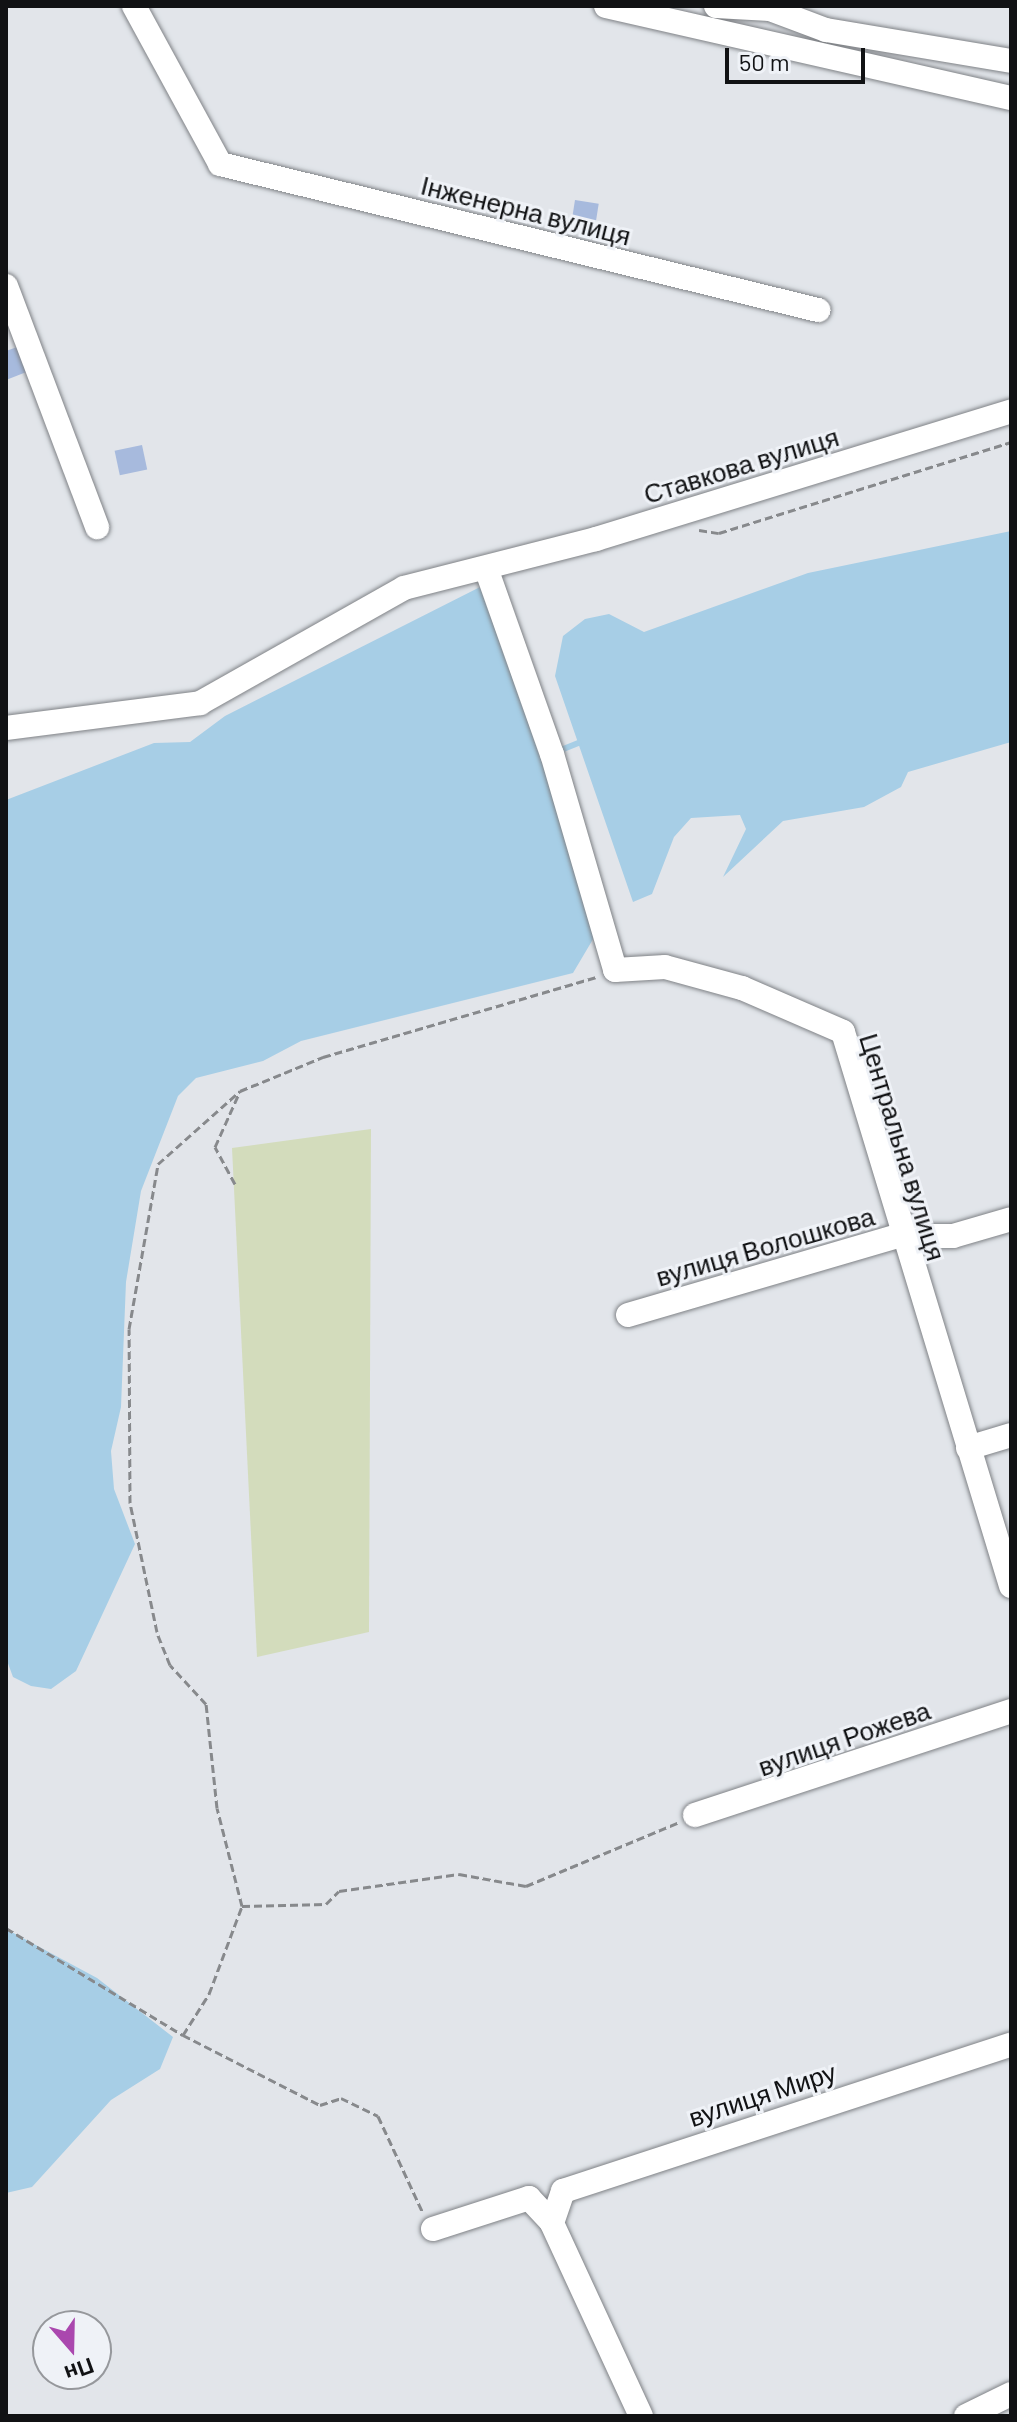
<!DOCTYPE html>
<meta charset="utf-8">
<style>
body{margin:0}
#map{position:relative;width:1017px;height:2422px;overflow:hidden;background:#e2e5ea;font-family:Barlow,sans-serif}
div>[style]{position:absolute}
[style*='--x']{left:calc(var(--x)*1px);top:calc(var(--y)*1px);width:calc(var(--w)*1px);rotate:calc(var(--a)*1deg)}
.green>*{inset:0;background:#d3dcbc}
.water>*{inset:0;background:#a7cee6}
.stream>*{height:6px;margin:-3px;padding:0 3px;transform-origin:3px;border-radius:3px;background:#a7cee6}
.building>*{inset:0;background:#a7badd;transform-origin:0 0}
.path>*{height:3px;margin-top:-1.5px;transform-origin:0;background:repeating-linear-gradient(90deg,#87898c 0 8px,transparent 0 12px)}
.roads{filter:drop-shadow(0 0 2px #7f8286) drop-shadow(0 0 2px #7f8286)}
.minor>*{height:24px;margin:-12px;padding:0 12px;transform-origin:12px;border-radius:12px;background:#fff}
span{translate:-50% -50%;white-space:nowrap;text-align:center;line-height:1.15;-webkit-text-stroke:6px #eff2f7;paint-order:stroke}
.street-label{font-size:26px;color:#111214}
.frame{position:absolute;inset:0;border:8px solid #111214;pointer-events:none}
.north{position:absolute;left:32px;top:2310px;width:80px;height:80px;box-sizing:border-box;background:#eff2f7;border:2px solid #96989c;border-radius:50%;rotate:160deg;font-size:22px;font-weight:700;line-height:32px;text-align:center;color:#111214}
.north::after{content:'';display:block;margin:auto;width:28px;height:36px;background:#aa47ae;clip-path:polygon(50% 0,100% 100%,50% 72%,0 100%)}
.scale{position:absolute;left:725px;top:48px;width:140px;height:36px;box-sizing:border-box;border:4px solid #111214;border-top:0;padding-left:10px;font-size:24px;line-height:28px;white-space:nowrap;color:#111214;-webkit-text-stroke:6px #eff2f7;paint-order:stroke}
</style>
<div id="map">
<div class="green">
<i style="clip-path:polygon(371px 1129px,369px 1632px,257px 1657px,232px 1148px)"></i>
</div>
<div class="water">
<i style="clip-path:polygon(1011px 531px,1011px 742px,908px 772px,901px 787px,864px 807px,783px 821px,723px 877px,746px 829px,740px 815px,691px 818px,674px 837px,652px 894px,633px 902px,555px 676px,563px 636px,585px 619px,609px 614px,644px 632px,808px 573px)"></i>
<i style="clip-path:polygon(486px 584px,602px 924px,573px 973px,301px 1041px,263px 1061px,196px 1078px,178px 1096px,141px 1191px,126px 1282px,121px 1407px,111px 1451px,114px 1489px,135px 1544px,76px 1671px,51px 1689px,31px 1686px,13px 1677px,6px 1658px,6px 800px,154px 743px,190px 742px,225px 716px)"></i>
<i style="clip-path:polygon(6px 1929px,97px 1978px,173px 2037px,160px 2069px,111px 2100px,32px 2187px,6px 2193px)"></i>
</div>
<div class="stream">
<i style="--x:556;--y:752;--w:24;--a:-22"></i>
</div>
<div class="building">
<i style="left:575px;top:200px;width:24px;height:29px;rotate:9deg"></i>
<i style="clip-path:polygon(20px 346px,29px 371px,6px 380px,6px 351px)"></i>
<i style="left:142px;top:445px;width:25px;height:28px;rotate:78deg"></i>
</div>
<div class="path">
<i style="--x:699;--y:530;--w:20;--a:9"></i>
<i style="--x:719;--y:533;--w:306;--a:-17.3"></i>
<i style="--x:235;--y:1184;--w:42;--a:-118.4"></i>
<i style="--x:215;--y:1147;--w:61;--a:-65.9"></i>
<i style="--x:240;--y:1091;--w:90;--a:-22.3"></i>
<i style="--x:323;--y:1057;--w:284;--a:-16.3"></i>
<i style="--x:242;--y:1906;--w:84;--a:-1.4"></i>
<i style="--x:326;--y:1904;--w:18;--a:-45"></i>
<i style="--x:339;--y:1891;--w:121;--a:-8.1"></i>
<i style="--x:459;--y:1874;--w:68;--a:10.2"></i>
<i style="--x:526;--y:1886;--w:164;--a:-22.6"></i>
<i style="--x:6;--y:1928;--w:207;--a:31.2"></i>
<i style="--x:183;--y:2035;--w:154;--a:27.1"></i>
<i style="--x:320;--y:2105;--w:22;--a:-18"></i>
<i style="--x:341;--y:2098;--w:41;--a:25.9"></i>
<i style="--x:378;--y:2116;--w:107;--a:65.1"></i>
<i style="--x:183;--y:2035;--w:49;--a:-57.6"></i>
<i style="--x:209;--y:1994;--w:94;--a:-69.4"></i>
<i style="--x:242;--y:1906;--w:101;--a:-104.3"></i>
<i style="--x:217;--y:1808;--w:105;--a:-96"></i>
<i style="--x:206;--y:1704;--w:53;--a:-132.7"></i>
<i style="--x:170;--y:1665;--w:35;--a:-112"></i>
<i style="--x:157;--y:1632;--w:132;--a:-101.8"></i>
<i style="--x:130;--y:1503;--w:174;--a:-90.3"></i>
<i style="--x:129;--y:1329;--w:168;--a:-80"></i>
<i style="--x:158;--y:1164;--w:110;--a:-41.7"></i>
</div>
<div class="roads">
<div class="minor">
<i style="--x:134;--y:6;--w:180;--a:61.4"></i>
<i style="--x:220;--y:164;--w:616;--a:13.72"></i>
<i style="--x:606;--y:6;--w:415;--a:12.8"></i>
<i style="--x:716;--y:6;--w:54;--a:3.2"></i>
<i style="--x:770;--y:9;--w:60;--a:20.6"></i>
<i style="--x:826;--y:30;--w:188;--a:9.5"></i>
<i style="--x:6;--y:286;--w:258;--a:69.3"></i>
<i style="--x:486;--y:568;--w:197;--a:70.5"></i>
<i style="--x:552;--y:754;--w:225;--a:73.7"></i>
<i style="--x:615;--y:970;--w:50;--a:-3.4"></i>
<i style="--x:665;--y:967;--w:80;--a:15.3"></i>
<i style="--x:742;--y:988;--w:110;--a:23.5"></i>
<i style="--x:843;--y:1032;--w:579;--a:73.13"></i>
<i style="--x:6;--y:728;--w:196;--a:-7.3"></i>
<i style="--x:200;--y:703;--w:234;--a:-29.4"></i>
<i style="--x:404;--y:588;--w:198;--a:-14.3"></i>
<i style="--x:596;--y:539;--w:434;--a:-17.1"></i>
<i style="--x:628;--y:1315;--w:282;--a:-16.3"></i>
<i style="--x:899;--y:1236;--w:54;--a:0"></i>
<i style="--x:953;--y:1236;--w:60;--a:-16.3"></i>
<i style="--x:968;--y:1448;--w:45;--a:-16.8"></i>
<i style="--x:695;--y:1815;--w:333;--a:-18.2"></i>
<i style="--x:433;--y:2229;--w:101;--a:-17.9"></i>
<i style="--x:529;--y:2198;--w:34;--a:47"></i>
<i style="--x:641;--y:2416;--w:213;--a:-114.8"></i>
<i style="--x:552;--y:2223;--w:34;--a:-71"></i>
<i style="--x:563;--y:2191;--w:471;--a:-18.1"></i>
<i style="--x:966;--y:2416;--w:50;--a:-26.1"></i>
</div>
</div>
<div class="street-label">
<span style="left:526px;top:210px;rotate:14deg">Інженерна вулиця</span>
<span style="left:741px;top:465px;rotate:-17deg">Ставкова вулиця</span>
<span style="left:903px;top:1147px;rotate:73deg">Центральна вулиця</span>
<span style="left:765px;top:1246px;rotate:-16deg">вулиця Волошкова</span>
<span style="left:844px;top:1738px;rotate:-19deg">вулиця Рожева</span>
<span style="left:762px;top:2094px;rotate:-18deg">вулиця Миру</span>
</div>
<div class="frame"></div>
<div class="north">Пн</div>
<div class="scale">50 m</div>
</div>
